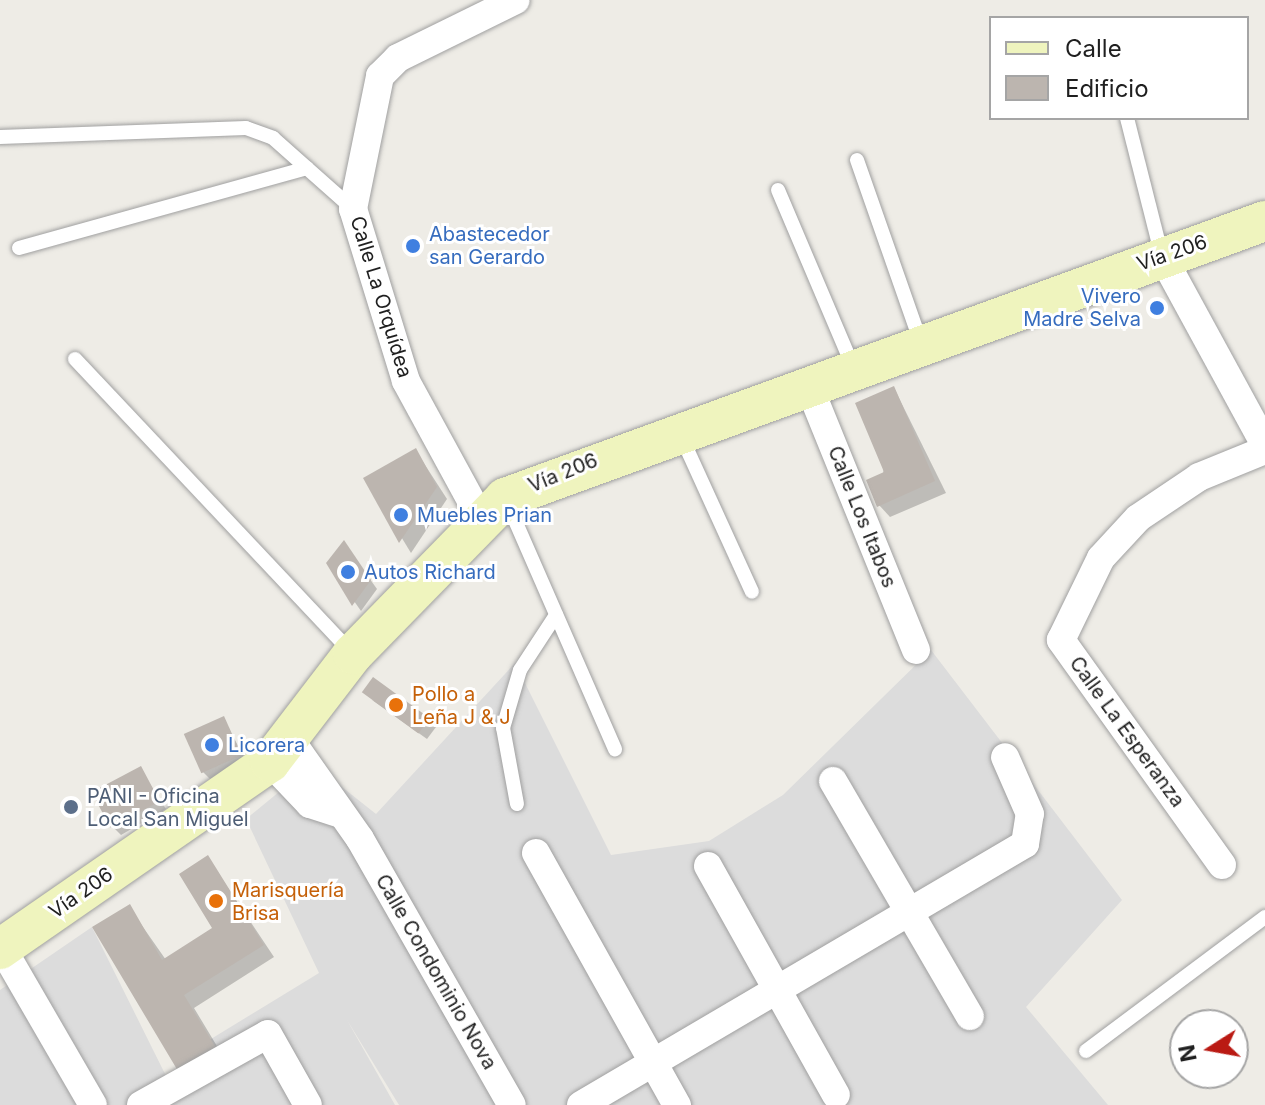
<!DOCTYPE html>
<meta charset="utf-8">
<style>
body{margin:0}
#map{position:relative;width:1265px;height:1105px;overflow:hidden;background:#eeece6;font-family:Inter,sans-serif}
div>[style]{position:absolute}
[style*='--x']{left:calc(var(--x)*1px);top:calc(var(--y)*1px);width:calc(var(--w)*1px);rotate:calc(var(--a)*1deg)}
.residential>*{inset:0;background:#dcdcdc}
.shadow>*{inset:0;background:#0003}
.building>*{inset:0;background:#bcb5af;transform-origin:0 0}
.roads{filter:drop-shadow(0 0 2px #a0a0a0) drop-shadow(0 0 2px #a0a0a0)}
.service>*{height:14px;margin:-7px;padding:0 7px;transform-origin:7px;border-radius:7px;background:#fff}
.minor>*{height:28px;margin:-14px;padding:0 14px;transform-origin:14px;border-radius:14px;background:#fff}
.secondary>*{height:40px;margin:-20px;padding:0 20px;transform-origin:20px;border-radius:20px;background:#eff4be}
.dots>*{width:22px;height:22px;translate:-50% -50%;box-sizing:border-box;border:4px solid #fff;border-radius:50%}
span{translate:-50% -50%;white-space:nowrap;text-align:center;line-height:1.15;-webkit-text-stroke:6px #fff;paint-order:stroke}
.shop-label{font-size:20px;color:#366cbe}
.left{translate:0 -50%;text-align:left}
.right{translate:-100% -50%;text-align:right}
.street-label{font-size:20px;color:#1f1f1f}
.food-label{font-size:20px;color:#c56008}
.service-label{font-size:20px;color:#4e5e75}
.legend{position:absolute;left:989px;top:16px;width:260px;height:104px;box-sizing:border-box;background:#fff;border:2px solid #a5a5a5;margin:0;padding:10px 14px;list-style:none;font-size:24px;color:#1f1f1f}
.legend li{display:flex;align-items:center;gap:16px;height:40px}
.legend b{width:40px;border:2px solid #a5a5a5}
.north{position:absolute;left:1169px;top:1009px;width:80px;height:80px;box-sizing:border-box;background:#fff;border:2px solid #a5a5a5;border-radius:50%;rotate:259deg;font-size:22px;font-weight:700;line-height:32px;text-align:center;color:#1f1f1f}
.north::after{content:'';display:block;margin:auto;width:28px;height:36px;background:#ba1a13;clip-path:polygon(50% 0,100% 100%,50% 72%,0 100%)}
</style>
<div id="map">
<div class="residential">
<i style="clip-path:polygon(931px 650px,1122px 900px,1026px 1007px,1108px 1105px,399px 1105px,347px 1020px,395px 1105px,0 1105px,0 990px,92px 927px,170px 1084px,206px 1042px,319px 973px,246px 819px,313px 764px,376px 814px,515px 663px,611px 855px,709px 841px,783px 795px)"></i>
</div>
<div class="shadow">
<i style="clip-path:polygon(894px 388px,946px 493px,890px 517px,879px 505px)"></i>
<i style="clip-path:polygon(416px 451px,447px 499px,411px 553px,366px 479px)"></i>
<i style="clip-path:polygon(344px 543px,377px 589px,361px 611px,328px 564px)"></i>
<i style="clip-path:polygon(372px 700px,429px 719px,436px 727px,427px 739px)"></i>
<i style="clip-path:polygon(224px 719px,247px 763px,210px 779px,202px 771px)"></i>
<i style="clip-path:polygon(140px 769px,166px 809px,121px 835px,113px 827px)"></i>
<i style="clip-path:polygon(208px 858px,274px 957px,194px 1008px,229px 1066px,194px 1086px,129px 907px,166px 960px,215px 929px)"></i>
</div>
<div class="building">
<i style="clip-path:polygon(894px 386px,935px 481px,877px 507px,866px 480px,884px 472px,855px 403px)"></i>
<i style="clip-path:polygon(416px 448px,437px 487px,399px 543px,363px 478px)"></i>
<i style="clip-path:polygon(344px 540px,371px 580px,352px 606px,326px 563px)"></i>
<i style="left:373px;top:677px;width:70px;height:19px;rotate:36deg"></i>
<i style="left:224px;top:716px;width:43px;height:44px;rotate:66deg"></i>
<i style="left:141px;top:766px;width:40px;height:56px;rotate:62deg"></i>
<i style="clip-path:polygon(208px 855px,264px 945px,184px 995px,219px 1053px,181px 1076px,92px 927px,130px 904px,162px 960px,212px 928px,179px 874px)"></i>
</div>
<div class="roads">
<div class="service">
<i style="--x:1127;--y:118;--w:142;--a:75.8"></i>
<i style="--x:0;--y:137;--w:246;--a:-2.1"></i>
<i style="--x:246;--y:128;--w:29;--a:20"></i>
<i style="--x:273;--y:138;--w:107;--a:41.6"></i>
<i style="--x:857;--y:160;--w:194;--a:70.7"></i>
<i style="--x:778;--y:190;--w:192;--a:67"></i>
<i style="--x:19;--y:248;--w:299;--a:-15.5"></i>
<i style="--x:75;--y:359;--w:401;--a:46.7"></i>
<i style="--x:681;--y:436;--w:171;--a:65.5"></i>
<i style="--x:507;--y:502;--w:270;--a:66.4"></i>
<i style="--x:517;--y:804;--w:77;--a:-100.4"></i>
<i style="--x:503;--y:728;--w:60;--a:-73.7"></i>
<i style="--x:520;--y:670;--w:66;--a:-56.8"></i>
<i style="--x:1086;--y:1051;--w:224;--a:-36.8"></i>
</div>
<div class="minor">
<i style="--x:1162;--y:256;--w:215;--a:61.4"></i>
<i style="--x:808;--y:384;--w:287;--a:67.9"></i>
<i style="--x:480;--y:517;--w:155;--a:-118.6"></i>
<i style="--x:406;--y:381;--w:180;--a:-107.1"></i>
<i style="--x:353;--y:209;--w:136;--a:-78.5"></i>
<i style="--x:380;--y:76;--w:25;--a:-45"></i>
<i style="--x:398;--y:58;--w:131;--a:-26.2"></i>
<i style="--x:289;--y:738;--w:123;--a:54.9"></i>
<i style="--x:360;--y:839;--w:306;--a:60.3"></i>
<i style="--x:270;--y:762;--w:58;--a:46.4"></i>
<i style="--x:310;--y:804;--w:28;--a:18"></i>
<i style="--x:833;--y:781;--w:272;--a:59.8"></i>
<i style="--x:536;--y:853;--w:289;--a:60.8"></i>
<i style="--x:1222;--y:865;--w:277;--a:-125.6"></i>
<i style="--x:1061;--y:640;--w:91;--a:-64"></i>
<i style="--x:1101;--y:558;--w:54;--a:-47.2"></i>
<i style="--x:1138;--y:518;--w:73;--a:-33.9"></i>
<i style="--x:1199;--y:477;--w:71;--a:-22.2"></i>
<i style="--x:708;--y:866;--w:262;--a:60.8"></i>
<i style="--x:2;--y:948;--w:181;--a:59.9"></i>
<i style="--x:141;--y:1105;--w:145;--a:-29.2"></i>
<i style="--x:268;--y:1034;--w:81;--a:60.6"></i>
<i style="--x:581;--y:1105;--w:515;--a:-30.45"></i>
<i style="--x:1025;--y:844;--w:30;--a:-81"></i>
<i style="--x:1030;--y:814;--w:62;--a:-113.7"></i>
</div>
<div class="secondary">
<i style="--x:0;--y:949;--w:328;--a:-34.7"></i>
<i style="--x:270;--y:762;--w:136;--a:-52.5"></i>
<i style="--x:353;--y:654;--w:218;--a:-45.7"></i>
<i style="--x:505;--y:498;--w:809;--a:-20.03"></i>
</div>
</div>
<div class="dots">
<i style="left:413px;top:246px;background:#3f7fe0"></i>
<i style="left:1157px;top:308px;background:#3f7fe0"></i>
<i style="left:401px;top:515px;background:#3f7fe0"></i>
<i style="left:348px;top:572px;background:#3f7fe0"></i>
<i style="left:396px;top:705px;background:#e8710a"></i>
<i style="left:212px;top:745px;background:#3f7fe0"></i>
<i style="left:71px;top:807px;background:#5c6f8a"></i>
<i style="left:216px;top:901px;background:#e8710a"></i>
</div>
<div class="shop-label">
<span class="left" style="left:429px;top:246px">Abastecedor<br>san Gerardo</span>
<span class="right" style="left:1141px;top:308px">Vivero<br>Madre Selva</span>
<span class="left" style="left:417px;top:515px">Muebles Prian</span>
<span class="left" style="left:364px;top:572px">Autos Richard</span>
<span class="left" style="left:228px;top:745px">Licorera</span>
</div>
<div class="street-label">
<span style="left:1172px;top:253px;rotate:-19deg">Vía 206</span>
<span style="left:381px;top:297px;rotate:73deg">Calle La Orquídea</span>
<span style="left:563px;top:473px;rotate:-22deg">Vía 206</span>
<span style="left:862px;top:517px;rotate:68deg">Calle Los Itabos</span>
<span style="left:1127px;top:732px;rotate:54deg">Calle La Esperanza</span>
<span style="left:81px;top:893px;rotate:-35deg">Vía 206</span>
<span style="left:436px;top:972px;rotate:60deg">Calle Condominio Nova</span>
</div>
<div class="food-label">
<span class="left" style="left:412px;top:706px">Pollo a<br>Leña J &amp; J</span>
<span class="left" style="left:232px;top:902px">Marisquería<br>Brisa</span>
</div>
<div class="service-label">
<span class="left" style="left:87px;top:808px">PANI - Oficina<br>Local San Miguel</span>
</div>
<ul class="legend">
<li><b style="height:10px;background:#eff4be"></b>Calle</li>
<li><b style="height:22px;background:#bcb5af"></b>Edificio</li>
</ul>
<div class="north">N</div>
</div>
